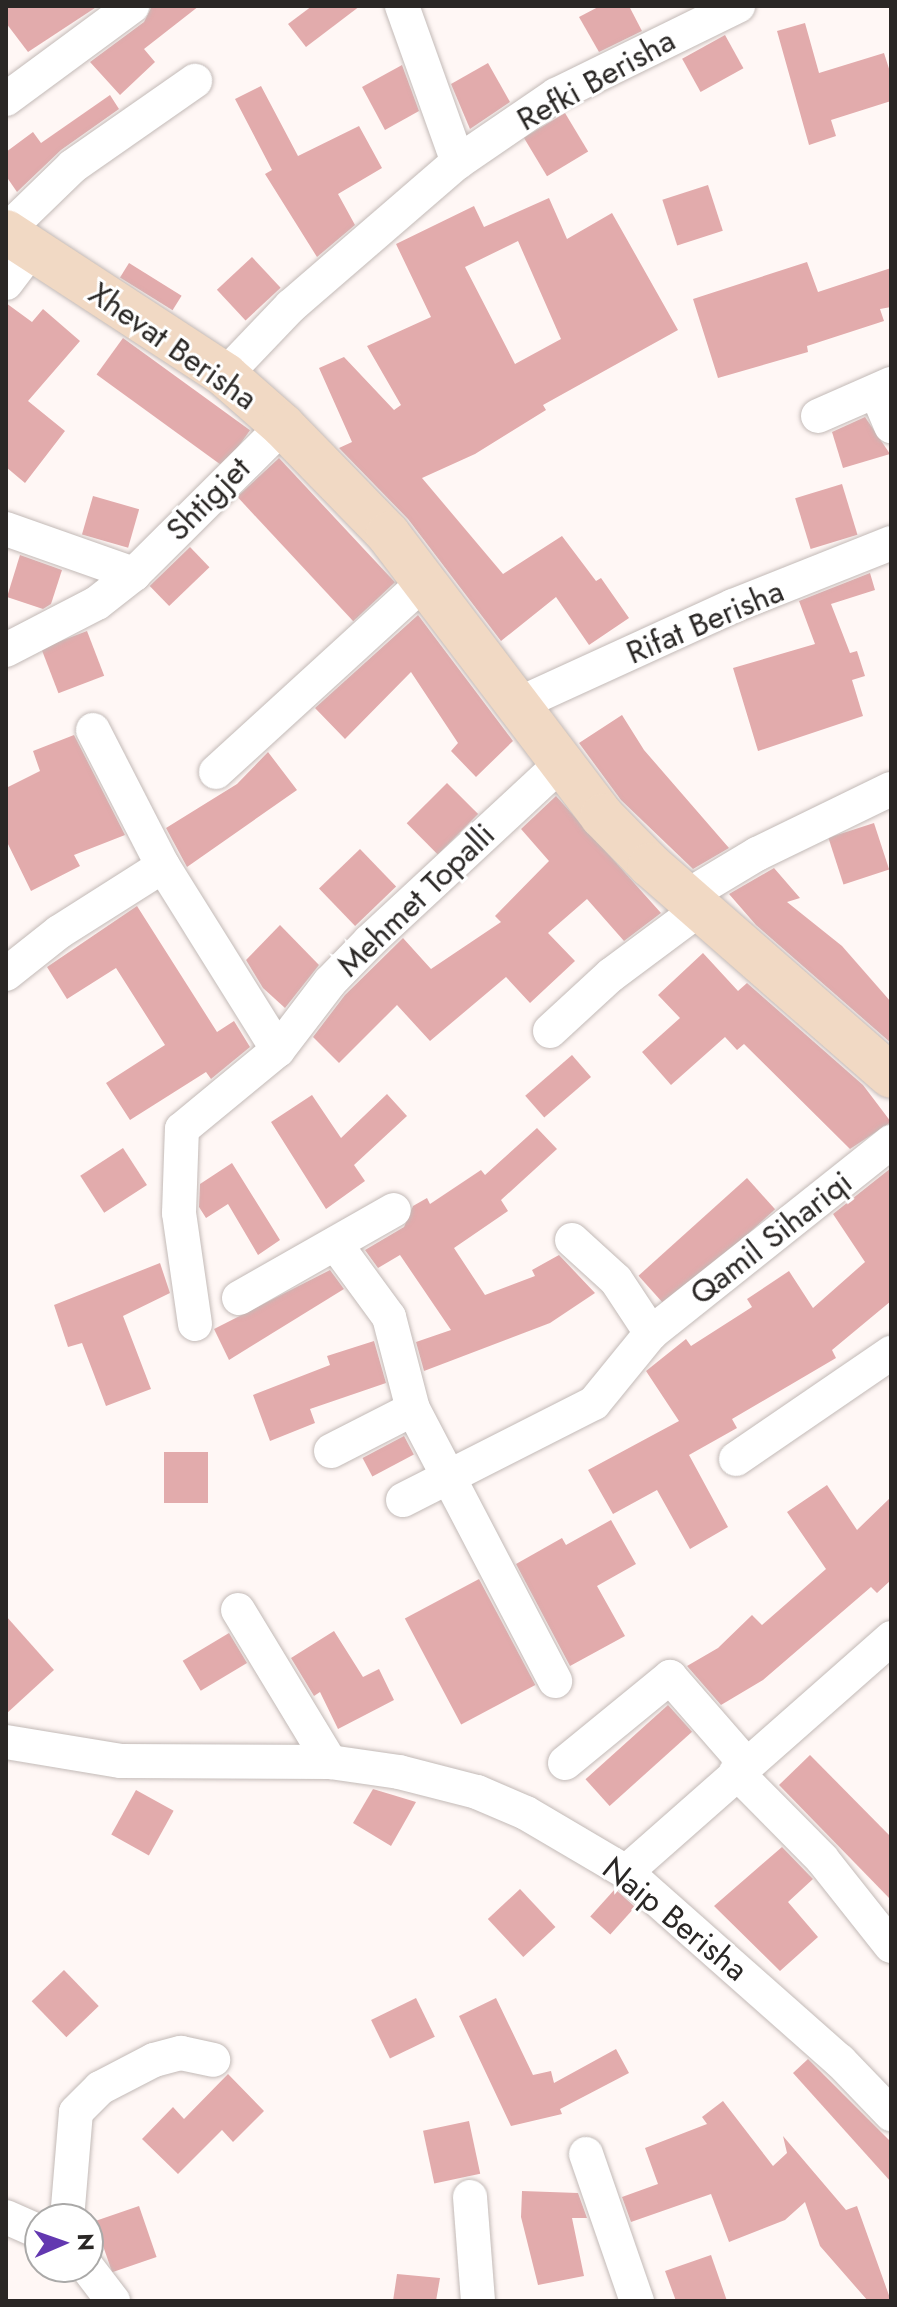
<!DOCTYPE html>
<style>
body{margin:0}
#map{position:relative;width:897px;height:2307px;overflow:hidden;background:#fff7f5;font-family:Jost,sans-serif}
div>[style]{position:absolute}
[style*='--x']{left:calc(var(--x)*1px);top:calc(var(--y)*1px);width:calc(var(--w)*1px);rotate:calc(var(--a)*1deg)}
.building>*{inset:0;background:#e2abac;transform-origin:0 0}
.roads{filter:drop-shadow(0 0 2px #c3bab7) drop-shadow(0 0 2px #c3bab7)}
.street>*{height:34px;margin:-17px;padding:0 17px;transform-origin:17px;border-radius:17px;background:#fff}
.secondary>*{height:44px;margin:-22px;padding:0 22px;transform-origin:22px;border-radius:22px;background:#f1d9c4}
span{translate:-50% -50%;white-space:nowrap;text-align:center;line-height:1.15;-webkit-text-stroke:6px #fff;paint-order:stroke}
.street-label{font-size:32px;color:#2a2725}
.frame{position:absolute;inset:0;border:8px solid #2a2725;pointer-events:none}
.north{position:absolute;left:24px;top:2203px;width:80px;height:80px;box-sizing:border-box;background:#fff;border:2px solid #aaa9a8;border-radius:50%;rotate:88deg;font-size:22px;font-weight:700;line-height:32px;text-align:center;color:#2a2725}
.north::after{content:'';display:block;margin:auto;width:28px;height:36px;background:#6338b0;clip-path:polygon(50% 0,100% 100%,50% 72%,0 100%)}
</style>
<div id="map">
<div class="building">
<i style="clip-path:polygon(6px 6px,98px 6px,28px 52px,6px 23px)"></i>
<i style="clip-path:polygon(152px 6px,199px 6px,144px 49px,155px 62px,120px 95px,90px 62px,144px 22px)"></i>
<i style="clip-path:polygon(312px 6px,360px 6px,306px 47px,288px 24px)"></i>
<i style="clip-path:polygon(600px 6px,629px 6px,642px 31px,599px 52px,579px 17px)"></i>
<i style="clip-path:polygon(805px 23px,819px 73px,884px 53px,891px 75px,891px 101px,831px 120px,836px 136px,809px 145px,777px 31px)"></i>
<i style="left:725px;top:35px;width:38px;height:49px;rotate:61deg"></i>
<i style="clip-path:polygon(488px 63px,510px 102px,470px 129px,451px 84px)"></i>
<i style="clip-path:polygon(402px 65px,419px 111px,385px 130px,362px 87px)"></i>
<i style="clip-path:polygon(261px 86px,298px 156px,359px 126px,382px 168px,338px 194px,355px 225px,317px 257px,265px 174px,272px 170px,235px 99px)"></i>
<i style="clip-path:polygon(110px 95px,119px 109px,61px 150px,17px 192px,6px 176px,6px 152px,33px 132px,41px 143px)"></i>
<i style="left:565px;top:113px;width:45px;height:48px;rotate:59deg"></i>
<i style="left:708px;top:185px;width:48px;height:48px;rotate:72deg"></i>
<i style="clip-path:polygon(evenodd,549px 198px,567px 239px,612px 213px,678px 330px,543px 405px,546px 410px,475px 454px,422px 478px,503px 574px,562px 536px,596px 581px,601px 578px,629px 618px,589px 645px,556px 597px,501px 641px,408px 519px,339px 448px,352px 442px,319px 368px,344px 357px,394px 410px,401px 405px,367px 346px,431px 317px,396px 244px,474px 206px,484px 227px,549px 198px,518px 241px,561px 339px,515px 364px,465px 267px,518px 241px)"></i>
<i style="left:252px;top:257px;width:42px;height:48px;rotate:47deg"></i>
<i style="clip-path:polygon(807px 262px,818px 292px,891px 268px,891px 307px,880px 309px,884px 321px,807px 346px,808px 352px,718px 378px,693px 299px)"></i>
<i style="left:129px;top:263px;width:62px;height:17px;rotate:32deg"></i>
<i style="clip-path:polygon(6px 303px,32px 322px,43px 309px,80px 341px,28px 401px,65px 431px,25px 483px,6px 467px)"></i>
<i style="left:123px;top:338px;width:157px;height:45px;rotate:36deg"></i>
<i style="clip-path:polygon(865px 417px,890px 454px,843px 468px,832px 432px)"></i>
<i style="left:279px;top:458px;width:170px;height:57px;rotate:47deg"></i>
<i style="left:842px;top:484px;width:53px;height:49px;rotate:73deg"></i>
<i style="left:93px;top:496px;width:48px;height:40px;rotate:16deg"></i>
<i style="left:190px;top:547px;width:28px;height:56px;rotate:46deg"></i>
<i style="clip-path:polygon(20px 555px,62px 570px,51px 604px,43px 609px,7px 597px)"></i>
<i style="clip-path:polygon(870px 573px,875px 590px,831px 604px,850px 653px,857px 651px,865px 676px,852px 680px,863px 716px,758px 751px,733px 668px,815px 644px,799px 601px)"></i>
<i style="clip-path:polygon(418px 615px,513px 741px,476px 777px,451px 751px,458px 743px,411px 672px,345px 739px,315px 708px)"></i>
<i style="left:87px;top:631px;width:48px;height:49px;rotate:69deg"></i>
<i style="clip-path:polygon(622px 715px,644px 750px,729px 848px,693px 869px,621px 800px,579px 743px)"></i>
<i style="clip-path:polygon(74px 735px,125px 835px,74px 855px,80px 866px,31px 891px,6px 840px,6px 788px,40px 771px,33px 751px)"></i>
<i style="clip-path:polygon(268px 752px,297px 790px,187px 867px,166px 828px,237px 784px)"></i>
<i style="left:447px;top:783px;width:44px;height:57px;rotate:45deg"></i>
<i style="clip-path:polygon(556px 796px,661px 913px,624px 941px,587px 899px,548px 933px,575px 961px,530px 1003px,506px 977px,430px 1041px,397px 1005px,339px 1063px,313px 1037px,345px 995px,403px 938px,431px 969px,501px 922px,495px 916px,549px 861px,521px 829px)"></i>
<i style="left:874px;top:823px;width:49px;height:48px;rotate:72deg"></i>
<i style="left:360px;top:849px;width:52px;height:57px;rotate:46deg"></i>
<i style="clip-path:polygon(774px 868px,800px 898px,787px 902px,842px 946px,891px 1002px,891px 1043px,756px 925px,729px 894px)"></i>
<i style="clip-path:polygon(137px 906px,217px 1032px,234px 1021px,250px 1047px,211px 1079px,206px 1072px,130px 1120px,106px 1083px,165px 1045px,116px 968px,67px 999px,47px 967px)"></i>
<i style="clip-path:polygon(280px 925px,319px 965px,285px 1008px,263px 988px,246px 960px)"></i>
<i style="clip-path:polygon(703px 953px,738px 991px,747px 983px,863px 1085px,891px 1122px,850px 1149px,744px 1044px,737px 1050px,725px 1037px,671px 1085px,642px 1052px,680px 1018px,658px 995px)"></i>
<i style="left:572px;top:1055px;width:29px;height:62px;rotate:49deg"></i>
<i style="clip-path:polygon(387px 1094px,407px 1116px,354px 1165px,365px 1181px,326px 1209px,271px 1122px,312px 1095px,341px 1138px)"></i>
<i style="clip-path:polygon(537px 1128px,557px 1149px,501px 1200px,508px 1211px,454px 1248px,485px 1295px,535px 1276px,532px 1270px,559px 1255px,595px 1293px,550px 1323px,424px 1371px,416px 1342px,451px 1330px,400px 1255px,378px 1268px,365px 1250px,404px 1227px,413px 1206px,427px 1198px,430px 1204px,481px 1170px,485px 1175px)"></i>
<i style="left:123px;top:1148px;width:44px;height:51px;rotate:57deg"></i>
<i style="clip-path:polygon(232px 1163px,280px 1240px,258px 1255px,228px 1204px,206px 1218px,199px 1207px,200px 1184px)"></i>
<i style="clip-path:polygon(891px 1168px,891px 1301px,832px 1350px,836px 1358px,732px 1419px,737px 1428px,689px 1455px,728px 1527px,690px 1549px,657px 1490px,613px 1514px,588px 1470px,679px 1421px,646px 1371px,686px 1339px,691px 1346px,752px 1307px,747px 1299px,789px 1271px,813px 1308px,865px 1262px,833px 1214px)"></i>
<i style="left:747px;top:1178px;width:42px;height:146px;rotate:48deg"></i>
<i style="clip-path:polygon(160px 1263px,170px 1293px,123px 1316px,151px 1389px,106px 1406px,82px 1343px,68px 1347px,54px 1305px)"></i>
<i style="clip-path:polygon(330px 1270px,344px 1289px,229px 1360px,214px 1329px)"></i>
<i style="clip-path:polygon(374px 1341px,386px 1383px,310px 1409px,315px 1423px,270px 1441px,253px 1395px,330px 1365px,327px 1356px)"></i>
<i style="left:404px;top:1436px;width:21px;height:47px;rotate:62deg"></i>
<i style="left:164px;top:1452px;width:44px;height:51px"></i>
<i style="clip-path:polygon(827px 1485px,857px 1530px,891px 1497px,891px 1580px,877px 1593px,871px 1587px,763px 1680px,721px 1705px,687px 1666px,718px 1648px,752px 1615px,762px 1625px,826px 1569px,787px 1512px)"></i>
<i style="clip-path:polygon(611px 1520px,636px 1564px,597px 1586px,625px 1636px,570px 1666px,516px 1564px,562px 1538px,566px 1545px)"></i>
<i style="left:479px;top:1579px;width:120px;height:84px;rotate:62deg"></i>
<i style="clip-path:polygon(6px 1616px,54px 1670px,6px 1714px)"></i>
<i style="clip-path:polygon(334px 1631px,363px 1677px,379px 1669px,394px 1700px,338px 1729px,320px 1692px,314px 1696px,291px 1658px)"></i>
<i style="left:229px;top:1633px;width:35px;height:54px;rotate:59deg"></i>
<i style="left:668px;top:1705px;width:36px;height:111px;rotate:48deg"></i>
<i style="clip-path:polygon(810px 1755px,891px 1837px,891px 1900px,779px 1785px)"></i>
<i style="clip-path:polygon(373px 1789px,416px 1802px,391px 1846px,353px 1823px)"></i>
<i style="left:136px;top:1790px;width:43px;height:51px;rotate:29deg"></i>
<i style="clip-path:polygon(782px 1847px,813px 1879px,788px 1902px,818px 1937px,780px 1971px,714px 1906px)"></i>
<i style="left:520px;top:1889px;width:52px;height:44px;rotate:47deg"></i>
<i style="left:615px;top:1889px;width:27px;height:37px;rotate:42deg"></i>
<i style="left:64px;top:1970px;width:50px;height:45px;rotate:46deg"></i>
<i style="left:416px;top:1998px;width:43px;height:50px;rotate:64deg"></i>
<i style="clip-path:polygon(496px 1998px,533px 2075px,551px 2071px,554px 2083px,616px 2049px,629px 2073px,560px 2109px,562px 2114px,511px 2126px,459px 2016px)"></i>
<i style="clip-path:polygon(808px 2059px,891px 2142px,891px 2182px,793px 2073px)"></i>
<i style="clip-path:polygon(228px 2074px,264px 2111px,233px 2142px,222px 2130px,178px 2174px,142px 2139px,173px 2107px,184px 2119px)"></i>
<i style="clip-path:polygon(723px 2101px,773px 2166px,787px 2153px,783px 2136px,846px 2210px,857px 2206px,891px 2301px,868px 2301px,820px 2246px,805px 2202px,785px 2220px,729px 2242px,711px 2194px,631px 2222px,622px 2197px,658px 2184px,645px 2148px,707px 2124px,702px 2117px)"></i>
<i style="left:469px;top:2121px;width:54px;height:47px;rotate:78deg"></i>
<i style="clip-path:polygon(522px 2191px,578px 2193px,587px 2218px,572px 2218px,584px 2276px,538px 2285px,521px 2217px)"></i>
<i style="left:139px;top:2206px;width:54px;height:47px;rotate:71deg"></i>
<i style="clip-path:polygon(711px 2255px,727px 2301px,676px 2301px,665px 2271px)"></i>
<i style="clip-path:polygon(397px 2274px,440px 2278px,436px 2301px,393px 2301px)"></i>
</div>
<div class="roads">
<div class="street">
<i style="--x:402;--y:6;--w:166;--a:70.3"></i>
<i style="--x:6;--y:99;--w:157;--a:-36.4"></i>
<i style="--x:6;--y:231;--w:93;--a:-44.1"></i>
<i style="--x:73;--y:166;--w:149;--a:-34.9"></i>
<i style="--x:6;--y:283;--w:41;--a:-52.9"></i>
<i style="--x:225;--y:375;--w:95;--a:-46.3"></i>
<i style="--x:291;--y:306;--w:221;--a:-40.8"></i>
<i style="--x:458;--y:162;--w:119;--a:-34.4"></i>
<i style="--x:556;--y:95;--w:203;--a:-26.1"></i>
<i style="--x:877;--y:393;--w:36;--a:67"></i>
<i style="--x:818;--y:416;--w:80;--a:-23.7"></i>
<i style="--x:6;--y:529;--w:136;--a:19.4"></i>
<i style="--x:6;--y:650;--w:102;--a:-27.3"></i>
<i style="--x:97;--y:603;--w:47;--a:-38.1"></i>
<i style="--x:134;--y:574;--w:210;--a:-44.8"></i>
<i style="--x:521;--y:703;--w:233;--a:-24.6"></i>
<i style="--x:733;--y:606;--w:170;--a:-21.7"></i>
<i style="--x:93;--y:730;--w:153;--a:62.8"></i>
<i style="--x:163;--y:866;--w:217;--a:58"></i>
<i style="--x:216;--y:772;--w:283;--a:-42.4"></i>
<i style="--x:687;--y:896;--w:82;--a:-31"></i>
<i style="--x:757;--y:854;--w:149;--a:-25.9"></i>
<i style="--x:6;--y:974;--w:68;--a:-38.4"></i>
<i style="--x:59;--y:932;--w:123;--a:-32.4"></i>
<i style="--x:550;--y:1031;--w:83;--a:-42.6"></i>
<i style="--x:611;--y:975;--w:112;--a:-36.7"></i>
<i style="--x:572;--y:1240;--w:59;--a:42.3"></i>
<i style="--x:616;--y:1280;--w:64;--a:56.6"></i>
<i style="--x:337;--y:1246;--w:88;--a:53.8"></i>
<i style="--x:389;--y:1317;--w:95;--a:75.4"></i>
<i style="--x:239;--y:1298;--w:178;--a:-29.6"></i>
<i style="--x:195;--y:1324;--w:112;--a:-98.2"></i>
<i style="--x:179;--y:1213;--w:84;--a:-88"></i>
<i style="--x:182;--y:1129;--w:124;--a:-39.5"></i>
<i style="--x:278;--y:1050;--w:86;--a:-52.6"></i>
<i style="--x:330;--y:982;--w:57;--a:-45.7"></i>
<i style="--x:370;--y:941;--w:266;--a:-42.9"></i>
<i style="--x:331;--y:1451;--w:92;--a:-27.1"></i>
<i style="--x:413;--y:1409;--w:307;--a:62.4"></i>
<i style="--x:736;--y:1459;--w:188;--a:-34.4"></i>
<i style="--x:403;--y:1500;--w:214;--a:-26.9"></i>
<i style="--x:594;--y:1403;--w:90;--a:-50.8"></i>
<i style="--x:651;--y:1333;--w:307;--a:-38.5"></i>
<i style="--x:238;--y:1610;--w:178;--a:58.8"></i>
<i style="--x:330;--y:1762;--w:70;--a:8.2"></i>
<i style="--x:399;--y:1772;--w:81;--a:14.4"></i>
<i style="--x:477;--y:1792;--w:53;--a:23.2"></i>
<i style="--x:526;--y:1813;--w:116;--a:30.5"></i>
<i style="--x:626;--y:1872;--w:286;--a:41.5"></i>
<i style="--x:840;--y:2061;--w:74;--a:46.1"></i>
<i style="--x:6;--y:1742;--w:117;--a:9.4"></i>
<i style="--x:121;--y:1761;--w:209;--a:0.3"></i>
<i style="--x:565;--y:1763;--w:136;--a:-39.3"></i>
<i style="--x:670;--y:1677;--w:114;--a:48.9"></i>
<i style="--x:736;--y:1772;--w:122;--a:45.3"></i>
<i style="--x:822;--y:1859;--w:111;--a:51.6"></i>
<i style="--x:626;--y:1872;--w:354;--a:-41.4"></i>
<i style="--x:586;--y:2154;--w:156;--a:70.9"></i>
<i style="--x:470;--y:2197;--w:104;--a:85.6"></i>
<i style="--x:6;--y:2217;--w:37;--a:24"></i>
<i style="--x:67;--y:2219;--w:107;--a:-85.2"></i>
<i style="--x:76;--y:2112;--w:34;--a:-45"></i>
<i style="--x:100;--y:2088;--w:61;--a:-27.4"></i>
<i style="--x:154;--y:2060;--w:28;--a:-15"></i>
<i style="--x:181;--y:2053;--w:33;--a:12"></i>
<i style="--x:87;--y:2267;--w:43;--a:52.6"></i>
</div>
<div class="secondary">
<i style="--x:6;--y:232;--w:262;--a:33.1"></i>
<i style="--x:225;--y:375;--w:77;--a:41.3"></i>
<i style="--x:283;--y:426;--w:151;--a:45.8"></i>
<i style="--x:388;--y:534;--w:354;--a:52.8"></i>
<i style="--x:602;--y:816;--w:69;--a:45.6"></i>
<i style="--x:650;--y:865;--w:320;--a:41.2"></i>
</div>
</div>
<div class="street-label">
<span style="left:596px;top:80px;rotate:-29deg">Refki Berisha</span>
<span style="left:173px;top:346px;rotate:35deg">Xhevat Berisha</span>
<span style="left:208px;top:499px;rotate:-45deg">Shtigjet</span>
<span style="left:705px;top:622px;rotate:-23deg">Rifat Berisha</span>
<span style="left:416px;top:900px;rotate:-44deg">Mehmet Topalli</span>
<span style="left:771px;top:1238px;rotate:-38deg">Qamil Sihariqi</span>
<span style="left:675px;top:1919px;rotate:39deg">Naip Berisha</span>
</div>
<div class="frame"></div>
<div class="north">N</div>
</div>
